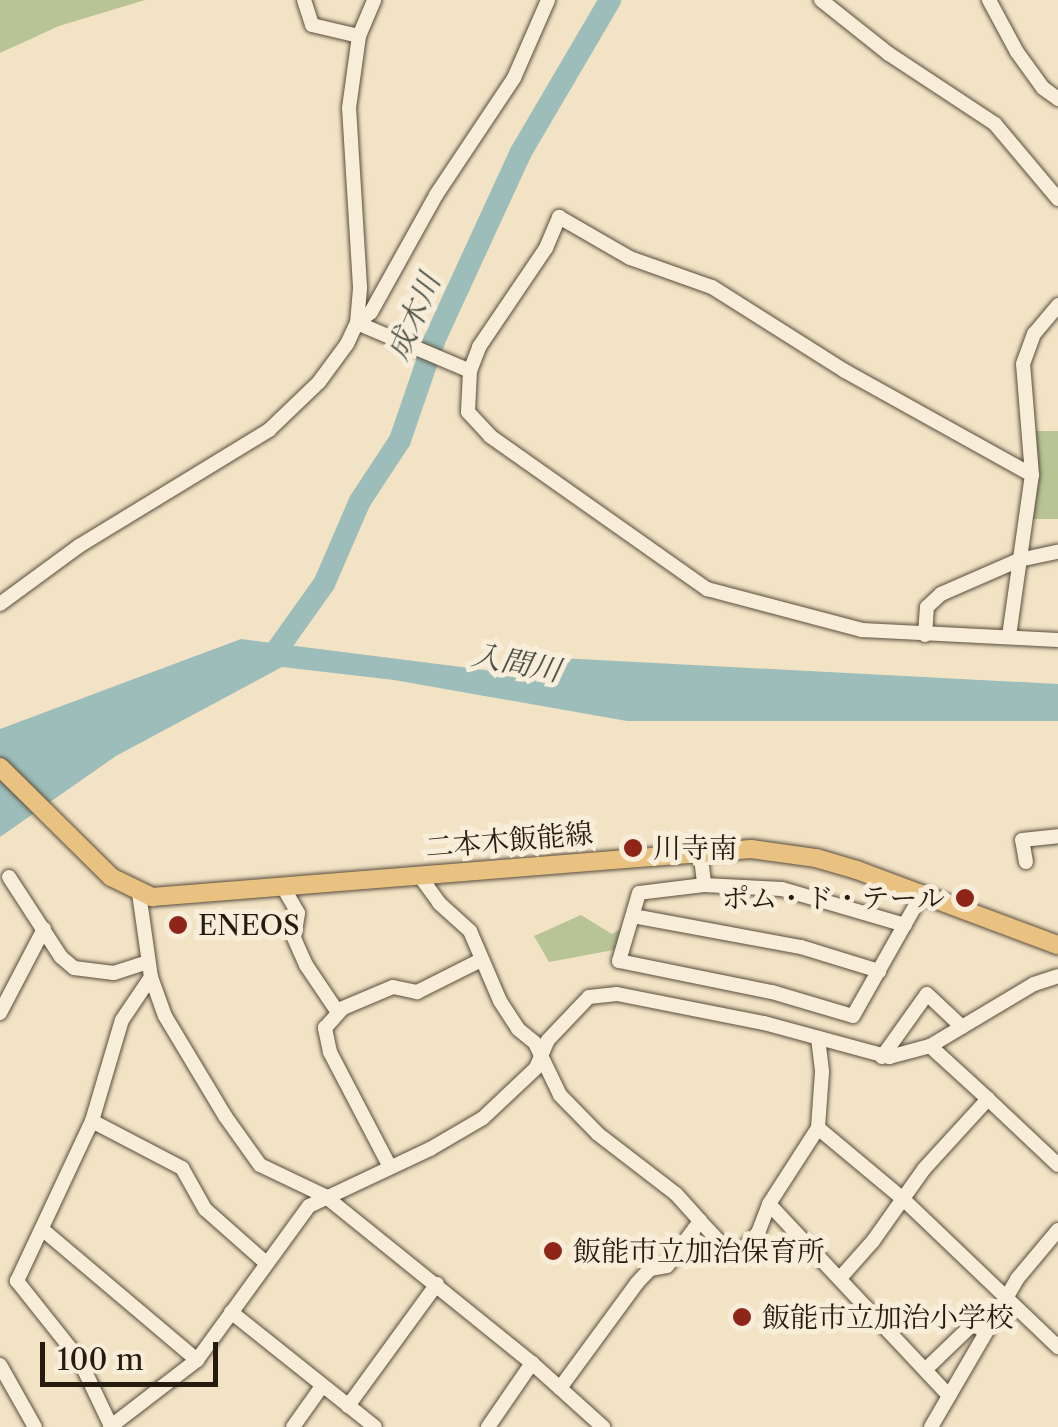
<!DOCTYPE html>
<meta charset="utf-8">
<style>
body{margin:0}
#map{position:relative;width:1058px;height:1427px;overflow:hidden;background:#f2e3c5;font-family:"Libre Caslon Text","Noto Serif JP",serif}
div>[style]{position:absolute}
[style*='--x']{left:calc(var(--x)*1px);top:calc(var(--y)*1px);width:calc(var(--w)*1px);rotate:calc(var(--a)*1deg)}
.green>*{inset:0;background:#b8c496;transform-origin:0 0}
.water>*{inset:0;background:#9cbdb9}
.river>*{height:22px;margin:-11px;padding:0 11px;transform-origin:11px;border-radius:11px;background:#9cbdb9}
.roads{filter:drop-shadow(0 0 2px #594d3c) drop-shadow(0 0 2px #594d3c)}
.minor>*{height:14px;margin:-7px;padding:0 7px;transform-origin:7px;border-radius:7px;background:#f7edd9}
.major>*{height:18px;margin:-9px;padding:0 9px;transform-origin:9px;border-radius:9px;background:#e9c282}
.dots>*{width:28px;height:28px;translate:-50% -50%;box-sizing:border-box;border:5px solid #f7edd9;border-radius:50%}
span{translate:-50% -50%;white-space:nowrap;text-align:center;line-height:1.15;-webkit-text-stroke:10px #f7edd9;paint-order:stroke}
.street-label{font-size:28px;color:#261b0f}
.poi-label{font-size:28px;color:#261b0f}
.left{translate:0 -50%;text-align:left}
.right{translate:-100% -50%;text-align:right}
.water-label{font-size:30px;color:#4f544a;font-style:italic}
.scale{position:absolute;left:40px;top:1342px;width:178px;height:45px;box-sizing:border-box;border:5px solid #261b0f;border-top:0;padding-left:12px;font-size:30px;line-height:35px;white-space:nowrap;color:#261b0f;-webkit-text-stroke:8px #f7edd9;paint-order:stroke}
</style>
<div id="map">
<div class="green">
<i style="clip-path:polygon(0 0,145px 0,59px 26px,0 53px)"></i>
<i style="left:1058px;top:431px;width:88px;height:27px;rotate:90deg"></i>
<i style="clip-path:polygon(581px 915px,612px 934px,624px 927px,619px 949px,549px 962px,534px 936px)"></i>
</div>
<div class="water">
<i style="clip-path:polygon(241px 639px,493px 671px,560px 658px,1058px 684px,1058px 721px,627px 721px,394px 680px,282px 667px,116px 756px,0 837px,0 729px)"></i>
</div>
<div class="river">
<i style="--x:274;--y:654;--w:86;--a:-54.5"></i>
<i style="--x:324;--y:584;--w:90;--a:-66.6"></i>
<i style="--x:360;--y:501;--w:73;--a:-56.7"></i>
<i style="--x:400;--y:440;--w:105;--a:-71"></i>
<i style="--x:434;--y:341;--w:208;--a:-65.3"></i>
<i style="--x:521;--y:152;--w:176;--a:-59.6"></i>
</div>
<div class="roads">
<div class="minor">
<i style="--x:304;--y:0;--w:26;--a:72"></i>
<i style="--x:312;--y:25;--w:48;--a:13.2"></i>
<i style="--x:821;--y:0;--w:87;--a:38.5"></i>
<i style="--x:889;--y:54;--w:127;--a:33.4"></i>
<i style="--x:995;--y:124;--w:98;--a:50"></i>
<i style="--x:989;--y:0;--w:59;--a:61.7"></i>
<i style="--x:1017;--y:52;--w:44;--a:54.2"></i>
<i style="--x:1043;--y:88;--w:19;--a:36"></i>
<i style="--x:357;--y:323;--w:123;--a:23"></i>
<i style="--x:470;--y:371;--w:41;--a:92.8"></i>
<i style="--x:468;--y:412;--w:33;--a:47"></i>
<i style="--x:490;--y:436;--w:266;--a:35.2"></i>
<i style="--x:707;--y:589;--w:160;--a:14.8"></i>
<i style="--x:862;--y:630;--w:196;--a:2.9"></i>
<i style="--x:357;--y:323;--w:18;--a:-38"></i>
<i style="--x:371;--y:312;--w:134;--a:-60.9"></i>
<i style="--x:436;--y:195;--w:141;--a:-56.3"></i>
<i style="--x:514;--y:78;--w:85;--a:-66.4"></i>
<i style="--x:470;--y:371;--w:26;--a:-69"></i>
<i style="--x:479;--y:347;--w:120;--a:-55.9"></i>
<i style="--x:546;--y:248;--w:34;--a:-67"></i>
<i style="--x:559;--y:217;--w:82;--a:30"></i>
<i style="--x:630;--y:258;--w:87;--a:19.5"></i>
<i style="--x:712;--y:287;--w:157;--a:32.3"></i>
<i style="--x:845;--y:371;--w:214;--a:29.1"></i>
<i style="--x:0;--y:604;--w:98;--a:-36.3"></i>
<i style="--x:79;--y:546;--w:223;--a:-31.4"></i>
<i style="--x:269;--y:430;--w:69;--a:-43.8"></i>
<i style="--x:319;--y:382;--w:47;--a:-53.6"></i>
<i style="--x:347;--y:344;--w:23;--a:-65"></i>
<i style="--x:357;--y:323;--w:36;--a:-85"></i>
<i style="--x:360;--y:287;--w:179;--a:-93.5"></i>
<i style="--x:349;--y:108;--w:73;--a:-82.1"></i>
<i style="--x:359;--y:36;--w:39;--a:-67"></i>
<i style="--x:925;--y:635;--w:28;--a:-86"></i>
<i style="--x:927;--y:607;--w:19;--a:-43"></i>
<i style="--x:941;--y:594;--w:85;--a:-23.6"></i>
<i style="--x:1019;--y:560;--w:40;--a:-12"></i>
<i style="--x:1009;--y:636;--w:163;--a:-81.9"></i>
<i style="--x:1032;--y:475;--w:111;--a:-94.6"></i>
<i style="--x:1023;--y:364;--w:32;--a:-70"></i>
<i style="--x:1034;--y:334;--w:38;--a:-50"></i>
<i style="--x:700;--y:850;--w:35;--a:83"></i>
<i style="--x:704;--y:885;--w:65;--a:173"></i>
<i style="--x:639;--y:893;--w:71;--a:106.4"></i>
<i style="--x:619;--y:961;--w:156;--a:11.5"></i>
<i style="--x:772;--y:992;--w:84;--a:16.5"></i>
<i style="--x:853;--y:1016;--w:140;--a:-60.5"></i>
<i style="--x:1026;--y:862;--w:22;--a:-100"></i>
<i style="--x:1022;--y:840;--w:36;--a:-6"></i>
<i style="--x:419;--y:875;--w:34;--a:54"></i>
<i style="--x:439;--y:903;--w:42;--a:42.1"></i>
<i style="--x:470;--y:931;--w:76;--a:66.8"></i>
<i style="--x:500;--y:1001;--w:33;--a:57"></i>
<i style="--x:518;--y:1029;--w:22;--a:39"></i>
<i style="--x:535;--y:1043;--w:58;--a:64.3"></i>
<i style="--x:560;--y:1095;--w:54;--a:45.7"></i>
<i style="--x:598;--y:1134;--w:98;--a:37.6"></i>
<i style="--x:676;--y:1194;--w:36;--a:48"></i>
<i style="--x:9;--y:877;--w:95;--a:57"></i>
<i style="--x:61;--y:957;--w:17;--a:40"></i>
<i style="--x:74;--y:968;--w:40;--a:7.1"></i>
<i style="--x:114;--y:973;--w:36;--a:-18"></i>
<i style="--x:704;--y:885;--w:78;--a:2.9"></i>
<i style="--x:782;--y:889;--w:128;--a:16.3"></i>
<i style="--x:283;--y:887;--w:30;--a:60"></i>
<i style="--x:298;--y:913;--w:25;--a:99"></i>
<i style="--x:294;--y:938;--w:30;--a:66"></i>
<i style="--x:306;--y:965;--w:55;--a:56"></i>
<i style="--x:139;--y:893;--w:85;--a:81.9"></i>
<i style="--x:151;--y:977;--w:41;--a:70.3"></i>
<i style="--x:165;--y:1016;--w:117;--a:59"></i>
<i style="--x:225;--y:1116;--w:60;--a:54.5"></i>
<i style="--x:260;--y:1165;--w:72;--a:25.5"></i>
<i style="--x:325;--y:1196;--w:266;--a:38.9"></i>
<i style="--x:532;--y:1363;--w:96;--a:42"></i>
<i style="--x:633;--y:916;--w:171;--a:10.5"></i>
<i style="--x:801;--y:947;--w:82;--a:17.1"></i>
<i style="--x:0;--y:1013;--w:95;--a:-62.4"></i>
<i style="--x:818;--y:1038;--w:34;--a:83"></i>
<i style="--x:822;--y:1072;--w:56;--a:94.1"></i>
<i style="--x:818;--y:1128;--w:109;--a:39.8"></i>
<i style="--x:902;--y:1198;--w:216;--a:43.7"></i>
<i style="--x:930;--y:1046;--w:79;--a:42.4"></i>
<i style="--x:882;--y:1057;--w:77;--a:-54.5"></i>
<i style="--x:927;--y:994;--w:48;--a:43.3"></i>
<i style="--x:92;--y:1121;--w:102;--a:27.6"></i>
<i style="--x:182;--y:1168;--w:47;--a:60.7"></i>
<i style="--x:205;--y:1209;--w:80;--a:41.5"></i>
<i style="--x:390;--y:1167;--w:130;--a:-117.6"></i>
<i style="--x:330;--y:1052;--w:25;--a:-102"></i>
<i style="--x:325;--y:1028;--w:27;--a:-48"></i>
<i style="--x:343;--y:1008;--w:54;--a:-22.8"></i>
<i style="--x:393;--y:987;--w:25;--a:12"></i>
<i style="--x:417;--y:992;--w:72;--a:-26.6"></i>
<i style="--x:769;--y:1204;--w:90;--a:-57.2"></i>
<i style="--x:42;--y:1229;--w:203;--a:40.2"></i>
<i style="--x:841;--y:1277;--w:48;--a:-48.4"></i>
<i style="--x:873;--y:1241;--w:88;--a:-54.7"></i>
<i style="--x:924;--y:1169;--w:95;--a:-47.6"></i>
<i style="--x:988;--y:1099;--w:96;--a:43.3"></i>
<i style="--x:231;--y:1312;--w:184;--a:38.6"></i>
<i style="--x:0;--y:1365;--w:71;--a:60.6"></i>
<i style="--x:926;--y:1369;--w:65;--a:-43.8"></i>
<i style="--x:973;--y:1324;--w:15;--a:32"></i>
<i style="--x:560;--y:1388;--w:130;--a:-53.7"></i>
<i style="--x:637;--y:1283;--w:19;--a:-47"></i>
<i style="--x:650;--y:1269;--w:17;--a:-10"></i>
<i style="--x:667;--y:1266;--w:56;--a:-53.7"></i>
<i style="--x:700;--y:1221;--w:45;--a:46.8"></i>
<i style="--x:731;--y:1254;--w:7;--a:8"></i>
<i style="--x:738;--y:1255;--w:30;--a:-48"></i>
<i style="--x:758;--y:1233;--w:31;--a:-69"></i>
<i style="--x:769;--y:1204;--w:263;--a:46.8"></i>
<i style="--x:348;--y:1406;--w:151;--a:-53.9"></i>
<i style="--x:111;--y:1426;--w:74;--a:-115.5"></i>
<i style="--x:79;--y:1359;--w:100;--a:-128.5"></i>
<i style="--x:17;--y:1281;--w:177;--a:-64.9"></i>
<i style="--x:92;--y:1121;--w:105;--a:-73.5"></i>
<i style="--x:122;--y:1020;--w:52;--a:-56"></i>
<i style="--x:110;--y:1427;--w:110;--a:-37.6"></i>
<i style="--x:197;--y:1360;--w:190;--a:-54"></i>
<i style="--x:309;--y:1206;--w:134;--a:-25.2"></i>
<i style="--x:430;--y:1149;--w:61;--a:-30.3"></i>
<i style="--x:483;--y:1118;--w:73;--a:-43.3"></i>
<i style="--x:536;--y:1068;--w:30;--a:-67"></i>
<i style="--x:548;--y:1040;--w:59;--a:-46.4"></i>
<i style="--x:589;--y:997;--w:28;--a:-6"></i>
<i style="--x:617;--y:994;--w:150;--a:11.2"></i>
<i style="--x:764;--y:1023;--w:130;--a:15.2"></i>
<i style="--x:889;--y:1057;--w:42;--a:-15"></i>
<i style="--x:930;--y:1046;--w:121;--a:-30.8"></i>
<i style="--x:1034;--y:984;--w:25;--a:-18"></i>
<i style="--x:293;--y:1427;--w:50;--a:-54.7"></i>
<i style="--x:488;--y:1427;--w:78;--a:-55.5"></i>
<i style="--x:931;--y:1427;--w:171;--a:-59.8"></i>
<i style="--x:1017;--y:1279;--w:64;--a:-50.1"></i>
</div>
<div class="major">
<i style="--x:0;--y:767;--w:156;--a:44.7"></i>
<i style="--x:111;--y:877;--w:46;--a:26"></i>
<i style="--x:152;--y:897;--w:601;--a:-4.58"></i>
<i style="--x:751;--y:849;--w:66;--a:7.9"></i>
<i style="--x:816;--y:858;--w:43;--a:16.3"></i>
<i style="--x:857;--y:870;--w:215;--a:20.5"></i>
</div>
</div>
<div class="dots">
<i style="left:633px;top:848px;background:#8f2418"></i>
<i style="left:965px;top:898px;background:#8f2418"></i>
<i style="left:178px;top:925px;background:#8f2418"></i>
<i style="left:553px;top:1251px;background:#8f2418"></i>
<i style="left:742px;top:1317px;background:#8f2418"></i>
</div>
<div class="street-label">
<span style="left:509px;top:840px;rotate:-5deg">二本木飯能線</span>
</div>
<div class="poi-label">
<span class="left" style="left:653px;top:848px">川寺南</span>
<span class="right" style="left:945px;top:898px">ポム・ド・テール</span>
<span class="left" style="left:198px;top:925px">ENEOS</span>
<span class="left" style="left:573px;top:1251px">飯能市立加治保育所</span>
<span class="left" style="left:762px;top:1317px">飯能市立加治小学校</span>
</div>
<div class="water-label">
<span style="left:414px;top:317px;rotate:-67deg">成木川</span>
<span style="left:516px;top:663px;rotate:11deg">入間川</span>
</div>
<div class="scale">100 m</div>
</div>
